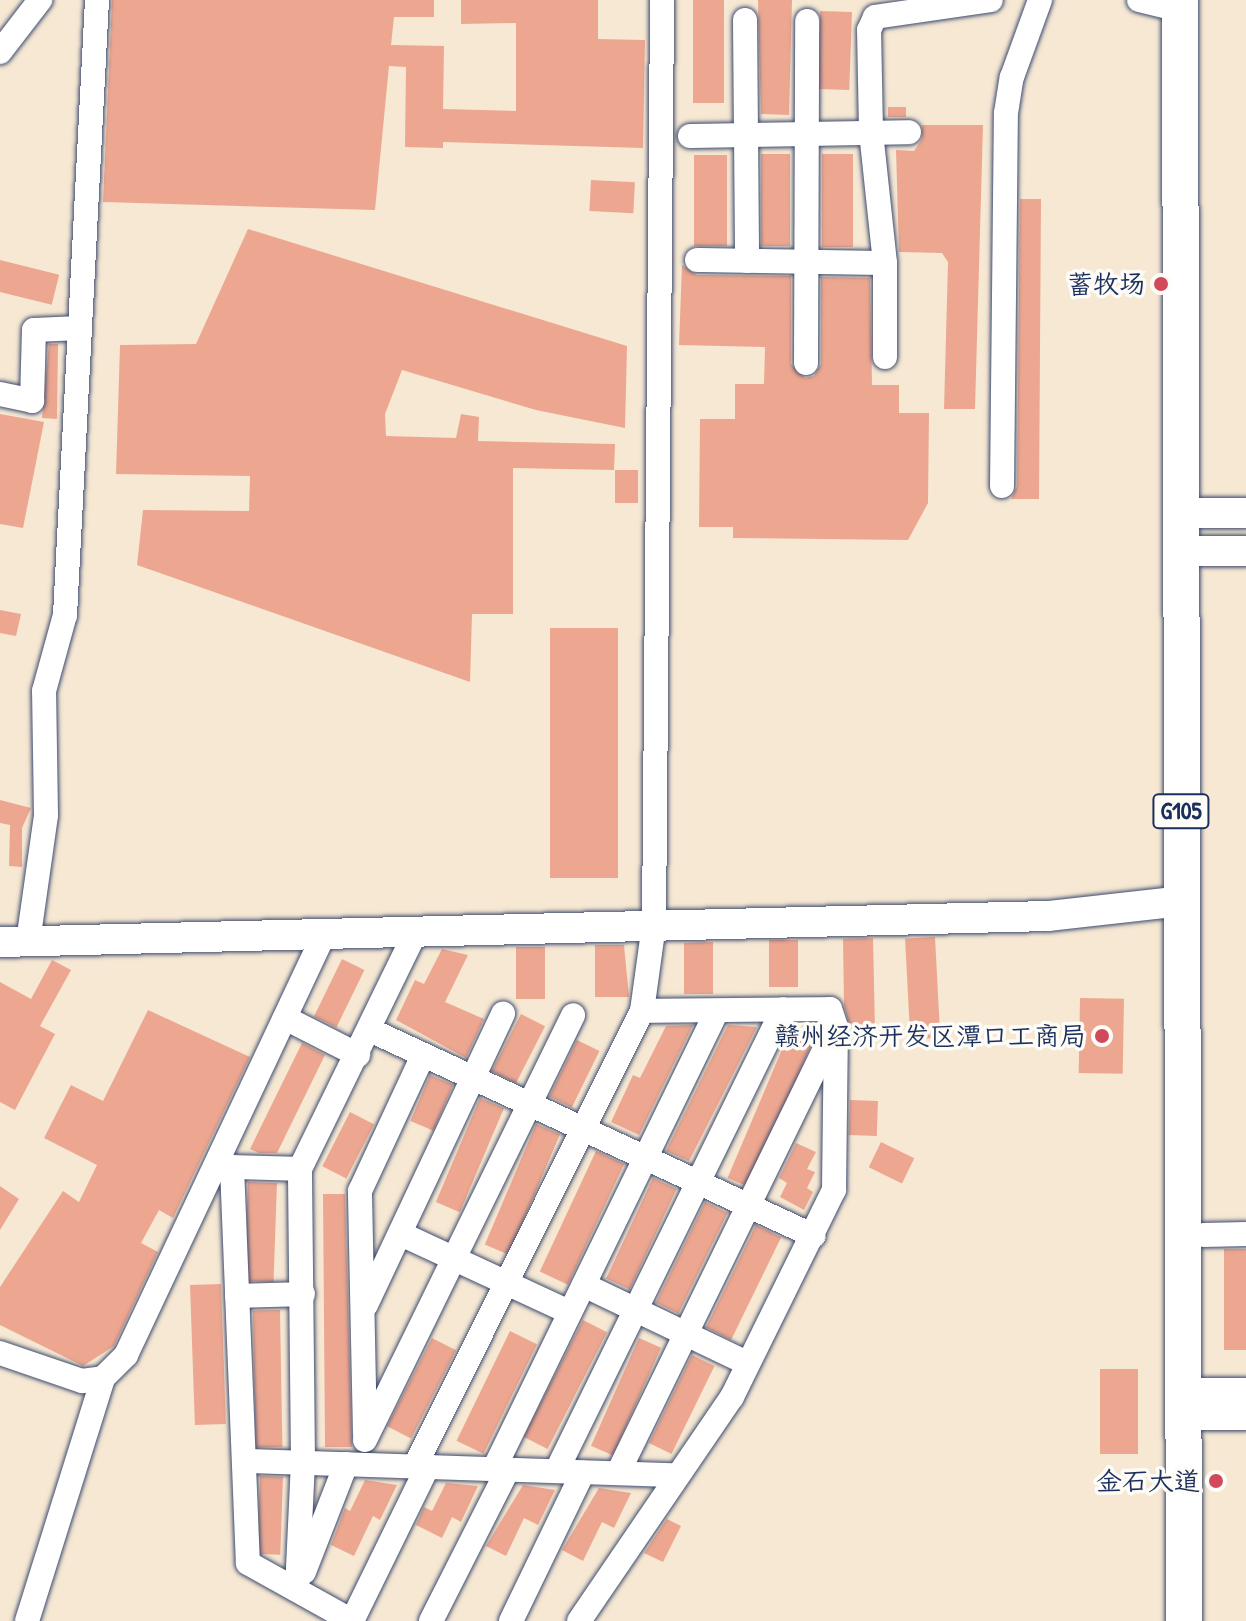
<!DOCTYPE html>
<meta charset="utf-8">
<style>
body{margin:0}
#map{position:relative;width:1246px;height:1621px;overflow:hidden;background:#f6e8d3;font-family:"Patrick Hand","LXGW WenKai TC",sans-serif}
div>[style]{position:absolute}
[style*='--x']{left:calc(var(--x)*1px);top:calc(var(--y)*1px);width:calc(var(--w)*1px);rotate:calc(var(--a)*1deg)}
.building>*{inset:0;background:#eda790;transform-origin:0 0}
.roads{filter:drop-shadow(0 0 2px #3c4b70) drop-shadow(0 0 2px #3c4b70)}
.minor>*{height:24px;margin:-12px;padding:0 12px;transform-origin:12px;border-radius:12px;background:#fff}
.major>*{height:30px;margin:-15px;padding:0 15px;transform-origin:15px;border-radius:15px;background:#fff}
.highway>*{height:36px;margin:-18px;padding:0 18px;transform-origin:18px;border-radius:18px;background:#fff}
.dots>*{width:22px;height:22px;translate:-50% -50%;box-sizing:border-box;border:4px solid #fdfcf7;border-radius:50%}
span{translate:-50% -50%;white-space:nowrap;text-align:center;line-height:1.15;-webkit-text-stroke:7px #fdfcf7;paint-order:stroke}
.shield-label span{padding:2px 6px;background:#fdfcf7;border:2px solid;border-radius:6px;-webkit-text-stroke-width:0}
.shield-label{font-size:24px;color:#1b2f5e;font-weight:700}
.poi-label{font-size:26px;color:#1b2f5e}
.right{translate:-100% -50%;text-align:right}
</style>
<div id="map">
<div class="building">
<i style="clip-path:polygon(112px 0,434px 0,434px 17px,394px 17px,391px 45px,444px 46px,443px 109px,516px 111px,516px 23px,461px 24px,461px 0,598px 0,598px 39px,645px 40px,643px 148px,443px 142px,443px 148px,405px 147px,406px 67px,389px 66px,375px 210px,103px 202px)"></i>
<i style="left:693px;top:0;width:31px;height:103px"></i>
<i style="clip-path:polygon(758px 0,792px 0,789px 115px,761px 114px)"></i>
<i style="left:820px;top:11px;width:32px;height:78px;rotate:2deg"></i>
<i style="left:888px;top:107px;width:18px;height:10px"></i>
<i style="clip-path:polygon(922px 125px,983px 125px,975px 409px,944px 409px,948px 262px,942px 253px,899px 252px,896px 150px,914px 151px,922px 139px)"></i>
<i style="left:761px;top:154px;width:29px;height:92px"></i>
<i style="left:822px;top:154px;width:31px;height:93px"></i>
<i style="left:694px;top:155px;width:33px;height:91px"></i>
<i style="left:591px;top:180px;width:44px;height:31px;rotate:3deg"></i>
<i style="clip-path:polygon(1020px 199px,1041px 199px,1039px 499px,1011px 499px,1017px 486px)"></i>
<i style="clip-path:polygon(248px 229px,627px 346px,625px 428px,536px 410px,402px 370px,385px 414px,386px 436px,456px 438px,461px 414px,479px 417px,478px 441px,615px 444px,614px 470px,513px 468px,513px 614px,472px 614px,470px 682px,137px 565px,143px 510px,249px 511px,250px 476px,116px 474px,120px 345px,196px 344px)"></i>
<i style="left:0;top:260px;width:61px;height:31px;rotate:14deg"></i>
<i style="clip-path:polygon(682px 265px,697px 275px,791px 276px,791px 364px,805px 378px,814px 376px,821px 364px,821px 277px,870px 278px,872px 385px,899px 385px,899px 413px,929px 413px,928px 503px,908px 540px,733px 538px,733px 527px,699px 527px,700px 419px,735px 419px,735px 384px,764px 384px,765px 347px,679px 345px)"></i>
<i style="clip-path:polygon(49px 344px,58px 344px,57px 419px,42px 418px)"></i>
<i style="clip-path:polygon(0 414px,44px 422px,23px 528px,0 524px)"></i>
<i style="left:615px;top:470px;width:23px;height:33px"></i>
<i style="clip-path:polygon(0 610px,21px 614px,16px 636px,0 633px)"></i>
<i style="left:550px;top:628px;width:68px;height:250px"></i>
<i style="clip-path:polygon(0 800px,31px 808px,22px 828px,22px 867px,9px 866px,10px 825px,0 823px)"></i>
<i style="left:935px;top:937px;width:101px;height:30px;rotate:87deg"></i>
<i style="clip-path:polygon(873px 938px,875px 1031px,851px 1031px,844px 1005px,843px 939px)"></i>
<i style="left:798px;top:940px;width:47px;height:29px;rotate:90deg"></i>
<i style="clip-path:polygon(709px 942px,713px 942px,713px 994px,684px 994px,684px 943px)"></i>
<i style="clip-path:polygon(595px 945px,624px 945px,629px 997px,595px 997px)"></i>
<i style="left:516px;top:947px;width:29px;height:52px"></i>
<i style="clip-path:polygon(442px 949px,468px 955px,445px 1002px,484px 1019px,466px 1058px,396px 1020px,415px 980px,424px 984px)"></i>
<i style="left:342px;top:959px;width:25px;height:64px;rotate:26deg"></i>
<i style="clip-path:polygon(52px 960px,71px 970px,40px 1026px,55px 1034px,15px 1110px,0 1102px,0 982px,31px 999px)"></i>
<i style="left:1080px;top:998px;width:44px;height:75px;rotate:1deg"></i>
<i style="clip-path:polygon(148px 1010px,250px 1057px,173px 1218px,159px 1210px,141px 1243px,158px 1252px,114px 1346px,83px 1366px,0 1325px,0 1287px,63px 1191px,79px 1202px,97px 1165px,44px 1138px,71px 1085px,103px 1101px)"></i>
<i style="left:521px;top:1014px;width:27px;height:64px;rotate:27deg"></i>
<i style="clip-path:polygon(693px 1025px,639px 1135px,611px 1122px,633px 1075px,640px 1078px,666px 1026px)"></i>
<i style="clip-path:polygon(728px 1025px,757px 1027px,689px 1161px,666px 1151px)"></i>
<i style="left:792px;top:1026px;width:25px;height:165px;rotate:23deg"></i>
<i style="left:577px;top:1040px;width:25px;height:63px;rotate:26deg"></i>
<i style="clip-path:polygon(302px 1043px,325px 1055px,277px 1153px,259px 1153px,250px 1149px)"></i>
<i style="left:430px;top:1075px;width:25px;height:50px;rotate:23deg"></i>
<i style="left:480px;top:1098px;width:26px;height:113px;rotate:23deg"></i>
<i style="left:850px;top:1100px;width:28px;height:35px;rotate:2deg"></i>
<i style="left:350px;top:1112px;width:27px;height:61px;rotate:27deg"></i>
<i style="left:536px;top:1124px;width:26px;height:131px;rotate:23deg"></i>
<i style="left:881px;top:1142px;width:37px;height:28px;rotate:26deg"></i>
<i style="clip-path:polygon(796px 1143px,816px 1152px,807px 1169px,815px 1172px,807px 1188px,813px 1192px,804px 1210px,780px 1197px,787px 1183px,779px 1178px)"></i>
<i style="left:596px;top:1151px;width:31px;height:133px;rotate:25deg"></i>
<i style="left:653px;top:1178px;width:26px;height:111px;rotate:25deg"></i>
<i style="left:248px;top:1182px;width:29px;height:99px;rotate:2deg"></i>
<i style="clip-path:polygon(0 1186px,19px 1199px,0 1230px)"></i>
<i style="clip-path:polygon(323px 1194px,345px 1194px,352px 1447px,325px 1447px)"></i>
<i style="left:705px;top:1202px;width:25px;height:112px;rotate:26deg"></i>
<i style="left:756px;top:1225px;width:28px;height:114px;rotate:26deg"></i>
<i style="left:1246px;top:1249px;width:101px;height:22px;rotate:90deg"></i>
<i style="left:221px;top:1284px;width:140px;height:31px;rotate:88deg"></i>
<i style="left:280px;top:1310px;width:137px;height:27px;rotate:89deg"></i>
<i style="left:583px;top:1320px;width:27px;height:131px;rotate:27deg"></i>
<i style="left:510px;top:1331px;width:30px;height:122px;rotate:26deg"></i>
<i style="left:432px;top:1338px;width:27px;height:99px;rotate:27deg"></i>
<i style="left:639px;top:1338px;width:24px;height:118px;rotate:24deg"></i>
<i style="left:692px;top:1355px;width:25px;height:98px;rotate:26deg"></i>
<i style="left:1100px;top:1369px;width:38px;height:85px"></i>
<i style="left:260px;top:1476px;width:23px;height:78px;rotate:2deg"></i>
<i style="clip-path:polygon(365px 1480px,397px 1485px,380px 1520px,373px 1516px,354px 1556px,331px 1545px,345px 1508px,350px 1511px)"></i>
<i style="clip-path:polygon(446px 1483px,478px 1486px,461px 1522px,452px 1517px,442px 1538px,416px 1525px,424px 1507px,432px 1511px)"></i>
<i style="clip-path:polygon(523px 1485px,555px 1490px,538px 1525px,524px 1518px,506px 1556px,486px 1546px)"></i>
<i style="clip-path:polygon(599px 1488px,631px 1493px,614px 1528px,602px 1522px,583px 1561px,562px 1550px)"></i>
<i style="clip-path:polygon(667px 1519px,681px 1526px,663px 1562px,644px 1553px)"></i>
</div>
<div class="roads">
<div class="minor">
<i style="--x:1139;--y:0;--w:42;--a:13.7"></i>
<i style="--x:745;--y:20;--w:241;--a:89.5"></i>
<i style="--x:0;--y:52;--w:66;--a:-52.4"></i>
<i style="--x:690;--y:136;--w:219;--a:-1"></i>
<i style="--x:697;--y:260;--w:188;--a:0.9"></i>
<i style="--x:885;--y:357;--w:94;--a:-90"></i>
<i style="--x:885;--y:263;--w:132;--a:-96.1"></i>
<i style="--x:871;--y:132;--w:102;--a:-91.1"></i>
<i style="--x:869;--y:30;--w:14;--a:-65"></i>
<i style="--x:875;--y:17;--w:117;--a:-8.3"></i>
<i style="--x:806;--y:363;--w:342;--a:-89.8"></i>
<i style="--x:0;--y:394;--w:33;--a:12"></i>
<i style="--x:32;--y:401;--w:71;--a:-88.4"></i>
<i style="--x:34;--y:330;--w:46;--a:-2.5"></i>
<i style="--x:1002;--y:486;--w:373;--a:-89.4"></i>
<i style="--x:1006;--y:113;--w:36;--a:-81"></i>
<i style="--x:1012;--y:77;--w:82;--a:-70"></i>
<i style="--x:28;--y:942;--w:128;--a:-81.9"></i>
<i style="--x:46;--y:815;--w:124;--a:-90.9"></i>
<i style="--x:44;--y:691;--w:79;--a:-74.6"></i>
<i style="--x:65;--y:615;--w:616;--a:-87.02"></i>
<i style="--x:285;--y:1018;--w:82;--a:26.9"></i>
<i style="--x:370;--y:1030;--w:489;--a:24.9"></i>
<i style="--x:300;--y:1169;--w:68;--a:-178.3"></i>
<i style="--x:232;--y:1167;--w:396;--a:87.7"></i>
<i style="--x:248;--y:1563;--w:119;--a:29.1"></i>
<i style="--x:401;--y:1234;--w:185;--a:24.9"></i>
<i style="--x:1204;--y:1235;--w:42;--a:-1.4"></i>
<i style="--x:584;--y:1285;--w:181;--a:25.6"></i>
<i style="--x:237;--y:1296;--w:66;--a:-1.7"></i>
<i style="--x:366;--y:1305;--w:322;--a:-64.8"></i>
<i style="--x:0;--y:1353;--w:87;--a:18.9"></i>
<i style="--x:82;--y:1381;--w:21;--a:-8"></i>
<i style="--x:103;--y:1378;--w:33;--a:-45"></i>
<i style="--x:126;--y:1355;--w:465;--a:-64.8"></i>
<i style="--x:365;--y:1434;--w:243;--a:-91.2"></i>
<i style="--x:360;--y:1191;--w:150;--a:-65.1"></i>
<i style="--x:365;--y:1440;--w:473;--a:-63.9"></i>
<i style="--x:246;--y:1461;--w:429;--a:1.9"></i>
<i style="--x:415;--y:1466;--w:508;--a:-63.49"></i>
<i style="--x:642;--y:1011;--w:87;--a:-82.1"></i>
<i style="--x:654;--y:925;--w:925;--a:-89.5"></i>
<i style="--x:494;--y:1469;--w:509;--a:-64.04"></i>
<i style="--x:557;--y:1470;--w:513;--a:-63.88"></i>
<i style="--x:618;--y:1473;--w:490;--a:-64"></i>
<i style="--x:304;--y:1572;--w:116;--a:-68.7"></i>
<i style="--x:297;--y:1589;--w:127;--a:-87.3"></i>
<i style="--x:303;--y:1462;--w:293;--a:-90.6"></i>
<i style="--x:300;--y:1169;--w:263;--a:-64"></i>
<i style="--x:27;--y:1621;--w:255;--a:-72.6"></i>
<i style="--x:352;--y:1621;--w:173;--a:-63.9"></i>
<i style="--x:431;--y:1621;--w:170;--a:-63.1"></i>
<i style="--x:511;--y:1621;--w:165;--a:-64.2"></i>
<i style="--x:579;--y:1621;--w:271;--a:-55.7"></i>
<i style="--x:732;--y:1397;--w:231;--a:-63.8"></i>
<i style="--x:834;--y:1190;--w:163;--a:-89.3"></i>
<i style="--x:836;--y:1027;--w:19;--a:-108"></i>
<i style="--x:830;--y:1009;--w:188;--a:179.4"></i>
</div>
<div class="major">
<i style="--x:1180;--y:513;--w:66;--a:0"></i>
<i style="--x:1181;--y:551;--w:65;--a:0"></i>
<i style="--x:0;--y:942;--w:1049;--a:-1.42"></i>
<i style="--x:1049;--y:916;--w:134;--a:-6.4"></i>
<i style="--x:1184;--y:1393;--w:62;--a:0"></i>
<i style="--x:1184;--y:1415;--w:62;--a:0"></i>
</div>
<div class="highway">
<i style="--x:1180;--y:0;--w:1621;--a:89.86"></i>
</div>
</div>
<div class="dots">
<i style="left:1161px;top:284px;background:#d1495b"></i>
<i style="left:1102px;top:1036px;background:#d1495b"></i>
<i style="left:1216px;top:1481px;background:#d1495b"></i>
</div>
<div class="shield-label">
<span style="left:1181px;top:811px">G105</span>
</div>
<div class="poi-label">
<span class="right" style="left:1145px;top:284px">蓄牧场</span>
<span class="right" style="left:1086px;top:1036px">赣州经济开发区潭口工商局</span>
<span class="right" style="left:1200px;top:1481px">金石大道</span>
</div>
</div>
